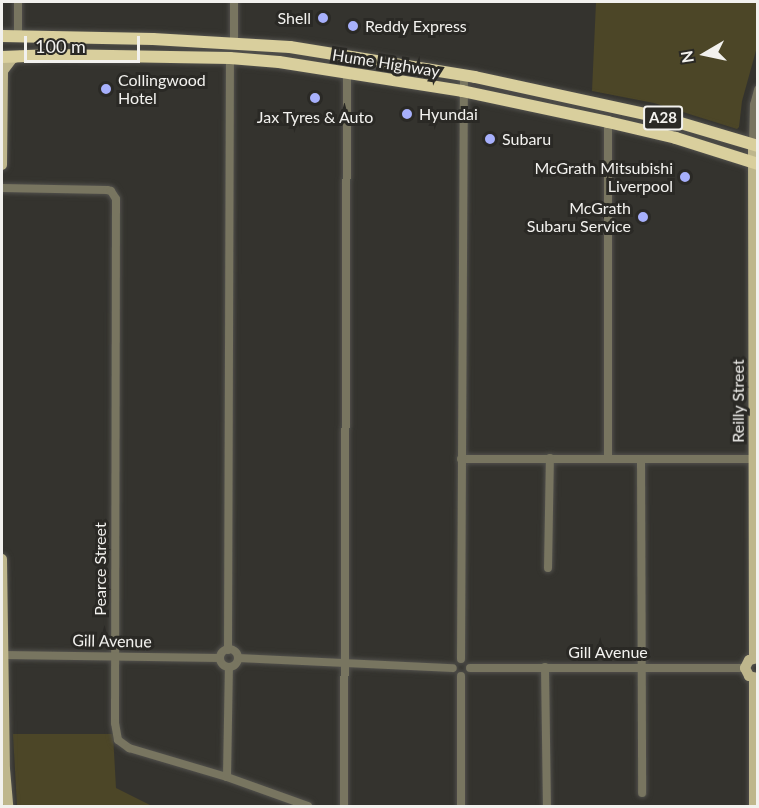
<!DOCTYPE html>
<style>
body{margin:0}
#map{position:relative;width:759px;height:808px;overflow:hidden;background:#34332e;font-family:Lato,sans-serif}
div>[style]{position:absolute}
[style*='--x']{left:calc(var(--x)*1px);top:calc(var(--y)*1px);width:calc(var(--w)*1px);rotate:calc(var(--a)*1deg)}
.green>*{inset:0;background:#4c4627}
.roads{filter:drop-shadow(0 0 2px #52514d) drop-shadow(0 0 2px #52514d)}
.minor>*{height:8px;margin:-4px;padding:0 4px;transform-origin:4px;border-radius:4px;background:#787560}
.minor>.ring{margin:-4px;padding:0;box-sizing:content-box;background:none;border:8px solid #787560;border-radius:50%}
.major>*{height:10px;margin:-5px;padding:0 5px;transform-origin:5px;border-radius:5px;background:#beb68c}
.highway>*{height:12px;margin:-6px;padding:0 6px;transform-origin:6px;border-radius:6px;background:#d9cf9d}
.dots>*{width:16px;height:16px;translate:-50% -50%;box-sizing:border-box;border:3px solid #2a2925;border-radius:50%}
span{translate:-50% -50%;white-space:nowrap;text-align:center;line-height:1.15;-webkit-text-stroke:6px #2a2925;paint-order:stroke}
.shield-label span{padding:2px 4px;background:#2a2925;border:2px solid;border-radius:4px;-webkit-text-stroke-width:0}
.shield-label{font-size:15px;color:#f2f1ee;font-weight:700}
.poi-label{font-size:16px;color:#f2f1ee}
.right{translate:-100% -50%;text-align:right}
.left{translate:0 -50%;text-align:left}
.street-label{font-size:16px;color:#f2f1ee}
.frame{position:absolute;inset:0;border:3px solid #f2f1ee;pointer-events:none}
.north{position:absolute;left:675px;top:24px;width:60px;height:60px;-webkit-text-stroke:4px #2a2925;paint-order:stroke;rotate:261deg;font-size:16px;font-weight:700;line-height:24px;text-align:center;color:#f2f1ee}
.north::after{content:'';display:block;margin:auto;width:21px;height:27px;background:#f2f1ee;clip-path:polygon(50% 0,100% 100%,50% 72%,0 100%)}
.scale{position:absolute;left:24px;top:36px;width:116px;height:27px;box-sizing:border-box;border:3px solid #f2f1ee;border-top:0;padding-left:8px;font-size:18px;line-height:21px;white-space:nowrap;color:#f2f1ee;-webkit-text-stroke:4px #2a2925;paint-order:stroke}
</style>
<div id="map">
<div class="green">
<i style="clip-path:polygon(596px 2px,757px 2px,757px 47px,742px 101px,739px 127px,737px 129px,654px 103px,592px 91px)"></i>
<i style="clip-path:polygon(13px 734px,113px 734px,116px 788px,152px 806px,17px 806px)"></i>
</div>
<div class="roads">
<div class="minor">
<i style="--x:18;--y:2;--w:34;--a:90"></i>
<i style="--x:234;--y:42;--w:40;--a:-90"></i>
<i style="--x:608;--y:122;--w:336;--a:90"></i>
<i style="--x:753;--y:145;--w:40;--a:-88.6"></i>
<i style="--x:754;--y:105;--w:16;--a:-75"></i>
<i style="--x:2;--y:188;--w:105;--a:1.1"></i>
<i style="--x:107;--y:190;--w:4;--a:14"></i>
<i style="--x:111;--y:191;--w:9;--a:58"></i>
<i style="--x:116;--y:199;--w:524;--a:90.11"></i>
<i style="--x:115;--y:723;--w:17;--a:80"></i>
<i style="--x:118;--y:740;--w:14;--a:36"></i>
<i style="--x:129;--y:748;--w:102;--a:16.5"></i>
<i style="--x:227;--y:777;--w:86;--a:19.7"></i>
<i style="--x:461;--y:459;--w:292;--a:0"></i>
<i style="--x:641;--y:459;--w:334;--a:89.8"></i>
<i style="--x:548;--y:568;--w:110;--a:-89"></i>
<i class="ring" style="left:220px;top:649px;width:10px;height:10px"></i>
<i style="--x:228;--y:650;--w:592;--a:-89.81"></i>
<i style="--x:3;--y:655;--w:217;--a:0.8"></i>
<i style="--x:238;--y:658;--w:215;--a:2.7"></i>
<i style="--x:461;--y:659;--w:584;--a:-89.71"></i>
<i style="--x:545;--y:667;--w:139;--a:89.2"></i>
<i style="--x:470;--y:668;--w:275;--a:0"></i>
<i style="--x:461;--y:676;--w:130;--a:90"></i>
<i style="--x:227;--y:777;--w:110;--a:-89"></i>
<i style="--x:344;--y:806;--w:733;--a:-89.77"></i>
</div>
<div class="major">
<i style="--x:753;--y:145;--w:513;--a:89.89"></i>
<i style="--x:2;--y:165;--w:94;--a:-89.4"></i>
<i style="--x:3;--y:71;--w:15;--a:-53"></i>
<i style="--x:12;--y:59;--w:8;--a:-23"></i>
<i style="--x:2;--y:559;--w:210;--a:89.2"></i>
<i style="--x:5;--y:769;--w:37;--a:85"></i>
<i style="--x:758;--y:658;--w:9;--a:167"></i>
<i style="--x:749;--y:660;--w:9;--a:117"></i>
<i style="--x:745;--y:668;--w:9;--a:63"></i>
<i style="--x:749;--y:676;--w:9;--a:13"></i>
<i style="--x:754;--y:806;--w:128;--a:-90"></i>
</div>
<div class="highway">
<i style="--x:2;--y:36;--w:151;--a:1.1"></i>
<i style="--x:153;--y:39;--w:137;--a:3.3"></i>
<i style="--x:290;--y:47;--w:187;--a:9.2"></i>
<i style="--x:475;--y:77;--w:197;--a:12.3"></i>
<i style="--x:667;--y:119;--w:95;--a:16.5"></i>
<i style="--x:2;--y:57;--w:51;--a:-2.2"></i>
<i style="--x:53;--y:55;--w:177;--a:1"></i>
<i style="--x:230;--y:58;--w:49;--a:4.7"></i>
<i style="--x:279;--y:62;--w:185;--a:9"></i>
<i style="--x:462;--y:91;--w:149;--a:12"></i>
<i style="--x:608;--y:122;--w:70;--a:13.2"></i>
<i style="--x:676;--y:138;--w:86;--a:17.6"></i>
</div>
</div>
<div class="dots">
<i style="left:323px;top:18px;background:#a7b0fc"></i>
<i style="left:353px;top:26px;background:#a7b0fc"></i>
<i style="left:106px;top:89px;background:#a7b0fc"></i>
<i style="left:315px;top:98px;background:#a7b0fc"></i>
<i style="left:407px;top:114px;background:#a7b0fc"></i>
<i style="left:490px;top:139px;background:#a7b0fc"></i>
<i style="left:685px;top:177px;background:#a7b0fc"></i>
<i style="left:643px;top:217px;background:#a7b0fc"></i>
</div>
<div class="shield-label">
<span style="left:663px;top:118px">A28</span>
</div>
<div class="poi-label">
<span class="right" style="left:311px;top:18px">Shell</span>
<span class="left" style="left:365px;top:26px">Reddy Express</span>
<span class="left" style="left:118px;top:89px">Collingwood<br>Hotel</span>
<span class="left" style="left:419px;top:114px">Hyundai</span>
<span style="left:315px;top:117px">Jax Tyres &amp; Auto</span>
<span class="left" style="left:502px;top:139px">Subaru</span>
<span class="right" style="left:673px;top:177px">McGrath Mitsubishi<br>Liverpool</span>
<span class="right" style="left:631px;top:217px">McGrath<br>Subaru Service</span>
</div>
<div class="street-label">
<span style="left:386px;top:63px;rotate:9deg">Hume Highway</span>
<span style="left:738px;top:401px;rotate:-90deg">Reilly Street</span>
<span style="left:100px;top:569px;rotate:-90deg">Pearce Street</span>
<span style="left:112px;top:641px;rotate:1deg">Gill Avenue</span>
<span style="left:608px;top:652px">Gill Avenue</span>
</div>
<div class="frame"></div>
<div class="north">N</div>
<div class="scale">100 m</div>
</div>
